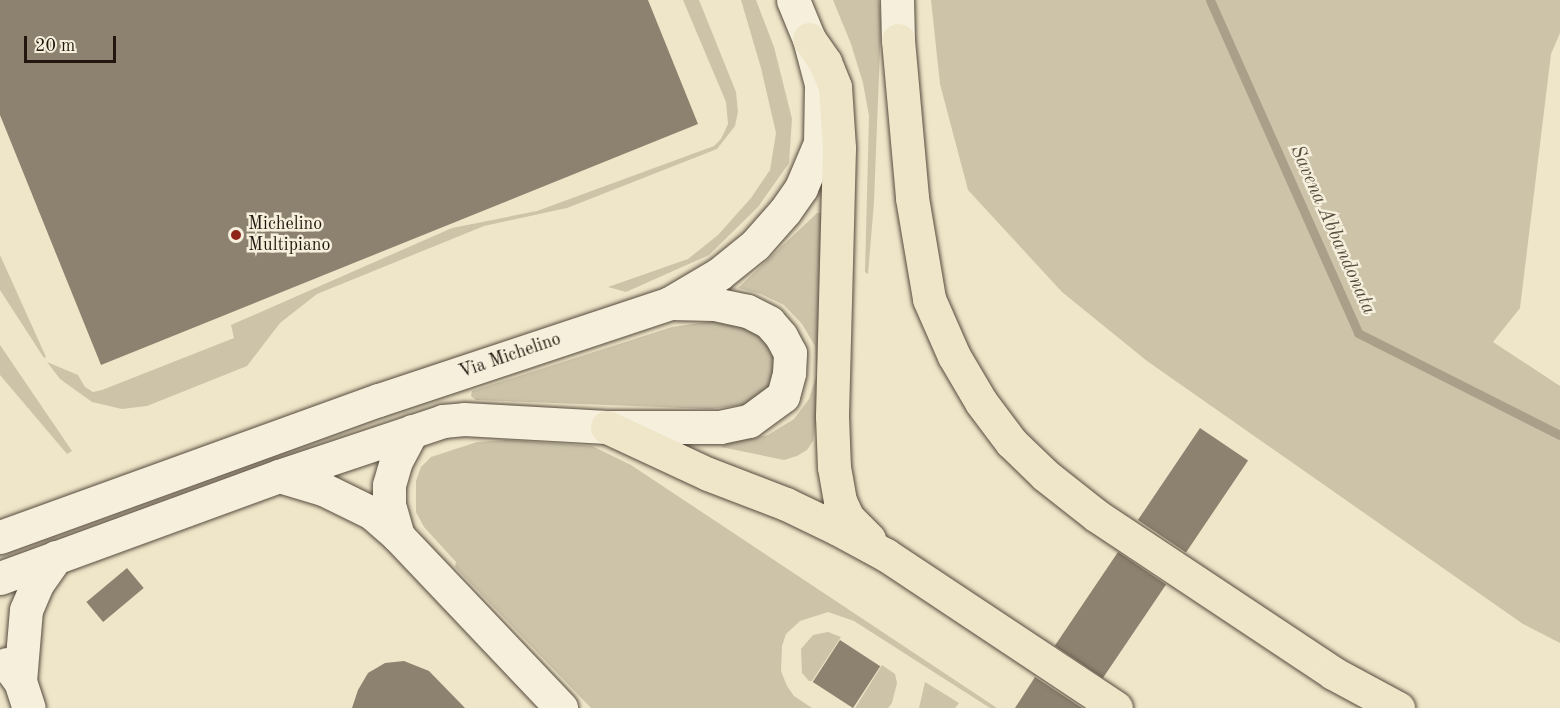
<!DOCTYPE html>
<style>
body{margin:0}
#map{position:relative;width:1560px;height:708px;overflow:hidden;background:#efe6c9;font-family:"Old Standard TT",serif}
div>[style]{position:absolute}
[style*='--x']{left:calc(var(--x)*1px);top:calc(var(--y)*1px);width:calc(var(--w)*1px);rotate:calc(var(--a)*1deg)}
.green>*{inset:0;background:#ccc3a9}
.stream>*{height:9px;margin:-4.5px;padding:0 4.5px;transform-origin:4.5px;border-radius:4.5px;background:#aa9f89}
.building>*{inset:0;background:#8d826f;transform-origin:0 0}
.roads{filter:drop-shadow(0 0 2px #564a3d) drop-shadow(0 0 2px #564a3d)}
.minor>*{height:33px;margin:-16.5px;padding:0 16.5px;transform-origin:16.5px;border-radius:16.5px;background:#f5efdc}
.tertiary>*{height:33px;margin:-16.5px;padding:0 16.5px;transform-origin:16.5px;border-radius:16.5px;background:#f5efdc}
.motorway>*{height:33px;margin:-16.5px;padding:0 16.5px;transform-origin:16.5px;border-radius:16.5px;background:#efe6c9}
.dots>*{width:16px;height:16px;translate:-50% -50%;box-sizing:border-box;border:3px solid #f5efdc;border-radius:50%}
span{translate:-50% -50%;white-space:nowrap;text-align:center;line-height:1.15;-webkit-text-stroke:5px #f5efdc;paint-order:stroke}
.poi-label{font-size:18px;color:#23160e}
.left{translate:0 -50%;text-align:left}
.street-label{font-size:18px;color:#23160e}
.water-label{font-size:20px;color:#594d3f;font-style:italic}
.scale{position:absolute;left:24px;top:36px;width:92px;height:27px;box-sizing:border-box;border:3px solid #23160e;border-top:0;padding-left:8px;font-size:18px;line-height:21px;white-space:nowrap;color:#23160e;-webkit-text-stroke:4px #f5efdc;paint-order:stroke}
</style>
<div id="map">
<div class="green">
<i style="clip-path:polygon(683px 0,699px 0,736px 92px,738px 112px,735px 126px,717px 149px,567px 208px,484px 226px,317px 294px,280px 323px,247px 366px,147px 406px,122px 409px,92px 402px,60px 379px,47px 362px,78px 375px,85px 387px,93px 392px,102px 390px,234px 338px,231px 325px,452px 228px,537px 211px,714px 146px,721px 139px,728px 124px,726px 102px)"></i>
<i style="clip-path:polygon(741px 0,756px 0,774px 47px,792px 119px,789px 163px,758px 207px,709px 255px,626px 292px,608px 287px,688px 259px,718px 235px,751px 198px,770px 170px,776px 133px,761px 68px)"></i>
<i style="clip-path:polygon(833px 0,879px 0,881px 23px,874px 202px,868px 274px,865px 272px,869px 116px,863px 83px,851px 44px)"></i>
<i style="clip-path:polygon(931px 0,1560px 0,1560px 33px,1551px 54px,1520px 308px,1493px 342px,1560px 386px,1560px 643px,1523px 624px,1147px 361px,1062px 292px,968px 190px,940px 84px)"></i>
<i style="clip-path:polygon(817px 213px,823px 213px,822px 379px,813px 441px,807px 450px,797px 456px,784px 460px,721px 447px,726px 443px,768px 435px,794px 419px,809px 399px,817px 374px,815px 346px,802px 324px,784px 305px,761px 294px,738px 288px)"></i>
<i style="clip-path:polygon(0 255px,46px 357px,44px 358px,0 290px)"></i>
<i style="clip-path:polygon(714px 321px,742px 323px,756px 328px,775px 350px,773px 384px,749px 404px,711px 409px,476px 400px,471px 396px,472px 391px,672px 327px)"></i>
<i style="clip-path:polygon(0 345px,72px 451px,67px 454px,0 375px)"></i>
<i style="clip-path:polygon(507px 440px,592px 446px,631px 465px,997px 708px,990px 708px,854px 621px,828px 612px,800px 621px,786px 634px,782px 646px,781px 671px,787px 686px,794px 696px,812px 708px,591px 708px,455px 567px,456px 562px,424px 527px,416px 512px,416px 481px,421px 467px,431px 457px,477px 442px)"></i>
<i style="clip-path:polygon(828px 632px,841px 637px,812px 681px,809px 681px,802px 673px,801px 649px,813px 635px)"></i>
<i style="clip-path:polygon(882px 665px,895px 674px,897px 683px,892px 703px,888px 708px,855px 708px)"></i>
<i style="clip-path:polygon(925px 682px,959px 703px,955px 708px,919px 708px)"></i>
</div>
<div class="stream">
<i style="--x:1210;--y:0;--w:364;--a:66"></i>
<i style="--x:1358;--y:333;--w:226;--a:26.8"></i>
</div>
<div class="building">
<i style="clip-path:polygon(0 0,648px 0,698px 124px,101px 365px,0 115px)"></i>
<i style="left:1200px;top:428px;width:58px;height:111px;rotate:34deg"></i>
<i style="left:1118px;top:552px;width:58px;height:113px;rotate:34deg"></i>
<i style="left:127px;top:568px;width:26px;height:53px;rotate:50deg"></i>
<i style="left:840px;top:640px;width:48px;height:50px;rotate:33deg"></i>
<i style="clip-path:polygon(404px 661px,429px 671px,465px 708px,352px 708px,358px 690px,368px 673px,385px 663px)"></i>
<i style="clip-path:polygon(1035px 677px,1082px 708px,1015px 708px)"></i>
</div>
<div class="roads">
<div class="minor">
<i style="--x:279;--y:476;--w:46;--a:16.5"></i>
<i style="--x:323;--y:489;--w:55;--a:26.1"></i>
<i style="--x:372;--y:513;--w:35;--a:41"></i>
<i style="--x:398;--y:536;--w:237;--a:46.5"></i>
<i style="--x:398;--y:536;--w:33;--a:-106"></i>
<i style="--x:389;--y:504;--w:19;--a:-90"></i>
<i style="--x:389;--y:485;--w:25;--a:-74"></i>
<i style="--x:396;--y:461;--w:34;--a:-62"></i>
<i style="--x:7;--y:664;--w:21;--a:53"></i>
<i style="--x:20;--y:681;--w:28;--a:72"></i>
<i style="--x:20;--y:681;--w:71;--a:-85.2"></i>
<i style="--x:26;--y:610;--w:28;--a:-67"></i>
<i style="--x:37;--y:584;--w:33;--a:-55"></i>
</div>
<div class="tertiary">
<i style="--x:897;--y:0;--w:40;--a:88.6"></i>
<i style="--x:0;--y:537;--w:403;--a:-19.9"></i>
<i style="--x:379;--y:400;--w:307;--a:-18.4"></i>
<i style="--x:670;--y:303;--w:57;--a:-30.6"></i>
<i style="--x:719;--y:274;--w:46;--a:-38.9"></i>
<i style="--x:755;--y:245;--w:45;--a:-48.6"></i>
<i style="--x:785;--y:211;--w:28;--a:-55"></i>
<i style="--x:801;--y:188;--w:49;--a:-67.1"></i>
<i style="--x:820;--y:143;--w:59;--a:-89"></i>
<i style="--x:821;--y:84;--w:47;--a:-104.9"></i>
<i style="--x:809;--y:39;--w:42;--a:-112.3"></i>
<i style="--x:0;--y:578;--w:297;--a:-20.1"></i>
<i style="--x:279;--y:476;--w:173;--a:-18.5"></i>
<i style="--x:443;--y:421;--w:21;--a:-5"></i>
<i style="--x:464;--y:419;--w:143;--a:3.2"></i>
<i style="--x:607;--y:427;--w:113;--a:0"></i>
<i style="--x:720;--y:427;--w:30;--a:-12"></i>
<i style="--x:749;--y:421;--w:42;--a:-36.3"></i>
<i style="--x:783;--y:396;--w:24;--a:-75"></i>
<i style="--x:789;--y:373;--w:20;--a:-87"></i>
<i style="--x:790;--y:353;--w:19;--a:-118"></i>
<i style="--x:781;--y:336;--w:18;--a:-131"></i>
<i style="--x:769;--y:322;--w:25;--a:-153"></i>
<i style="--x:747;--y:311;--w:34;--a:-168"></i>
<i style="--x:714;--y:304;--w:44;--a:-178.7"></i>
</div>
<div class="motorway">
<i style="--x:809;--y:39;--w:28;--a:55"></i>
<i style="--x:825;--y:62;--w:27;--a:68"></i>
<i style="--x:835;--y:87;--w:61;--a:86.2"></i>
<i style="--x:839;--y:148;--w:268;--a:91.5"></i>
<i style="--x:832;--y:416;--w:51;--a:87.8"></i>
<i style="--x:834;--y:467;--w:35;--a:80"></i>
<i style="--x:840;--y:501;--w:19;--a:65"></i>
<i style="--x:848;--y:518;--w:30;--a:45"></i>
<i style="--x:898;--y:40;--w:159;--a:84.9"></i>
<i style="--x:912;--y:198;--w:102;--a:80.4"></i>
<i style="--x:929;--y:299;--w:62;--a:66.3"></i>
<i style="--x:954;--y:356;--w:53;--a:59.6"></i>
<i style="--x:981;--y:402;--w:50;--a:53.1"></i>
<i style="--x:1011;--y:442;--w:47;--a:44.1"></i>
<i style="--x:1045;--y:475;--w:66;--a:38.3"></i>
<i style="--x:1097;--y:516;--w:283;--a:33.6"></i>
<i style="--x:1333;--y:673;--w:74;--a:28.3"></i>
<i style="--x:607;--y:427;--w:111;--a:25"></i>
<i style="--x:708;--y:474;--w:84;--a:21"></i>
<i style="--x:786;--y:504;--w:58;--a:25.7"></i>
<i style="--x:838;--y:529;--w:55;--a:28.4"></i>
<i style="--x:886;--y:555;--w:276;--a:33.6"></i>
</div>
</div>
<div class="dots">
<i style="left:236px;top:235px;background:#8f2418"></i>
</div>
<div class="poi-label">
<span class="left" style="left:248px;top:235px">Michelino<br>Multipiano</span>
</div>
<div class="street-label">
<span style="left:510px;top:356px;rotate:-19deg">Via Michelino</span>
</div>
<div class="water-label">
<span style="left:1332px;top:230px;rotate:66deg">Savena Abbandonata</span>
</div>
<div class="scale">20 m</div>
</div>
